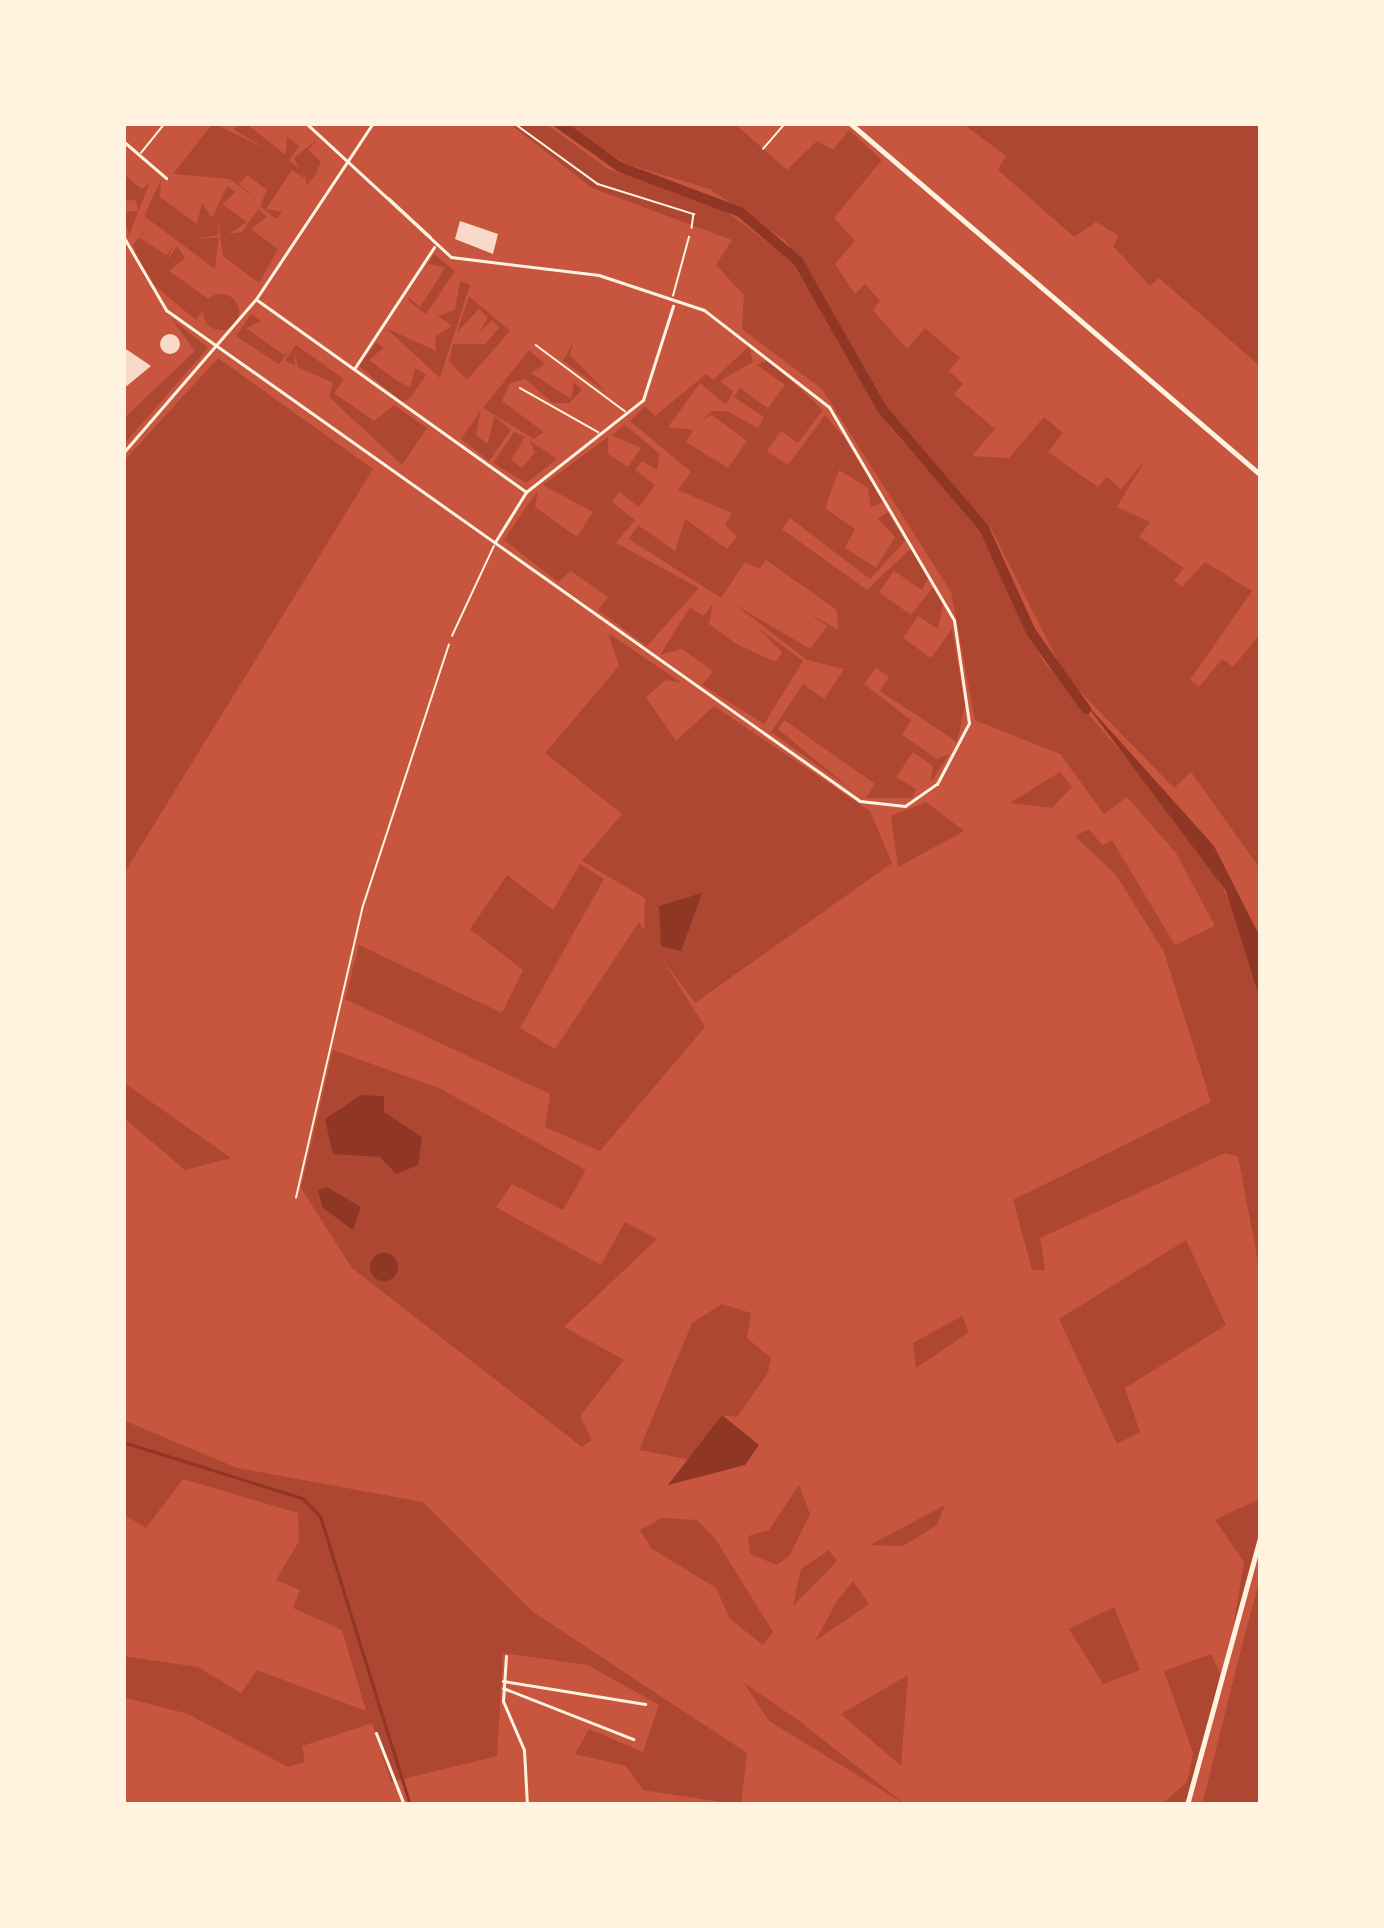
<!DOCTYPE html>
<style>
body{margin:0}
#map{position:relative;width:1384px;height:1928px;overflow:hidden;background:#c8553d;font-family:Barlow,sans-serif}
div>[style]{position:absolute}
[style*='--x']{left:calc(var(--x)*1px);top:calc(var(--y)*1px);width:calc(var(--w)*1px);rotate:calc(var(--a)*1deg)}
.green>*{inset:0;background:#ae4732}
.round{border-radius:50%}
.water>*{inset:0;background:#8f3625}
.stream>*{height:3px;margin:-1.5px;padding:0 1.5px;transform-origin:1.5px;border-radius:1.5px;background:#8f3625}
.river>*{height:10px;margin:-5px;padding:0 5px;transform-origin:5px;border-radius:5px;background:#8f3625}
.building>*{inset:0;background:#f7dbc8}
.path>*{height:1.5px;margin:-0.75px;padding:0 0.75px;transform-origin:0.75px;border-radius:0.75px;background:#fff3e0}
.service>*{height:1.5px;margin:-0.75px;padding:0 0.75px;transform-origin:0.75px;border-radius:0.75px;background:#fff3e0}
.minor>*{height:3px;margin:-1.5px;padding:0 1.5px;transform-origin:1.5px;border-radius:1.5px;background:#fff3e0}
.tertiary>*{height:4.5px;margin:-2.25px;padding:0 2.25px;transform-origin:2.25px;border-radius:2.25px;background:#fff3e0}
span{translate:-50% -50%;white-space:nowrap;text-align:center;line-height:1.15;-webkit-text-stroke:9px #fff3e0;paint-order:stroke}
.frame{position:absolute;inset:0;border:126px solid #fff3e0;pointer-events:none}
</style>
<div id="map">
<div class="green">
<i style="clip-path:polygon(213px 123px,266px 149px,233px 129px,245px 123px,286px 155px,287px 137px,299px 146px,289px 161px,299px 168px,294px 158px,318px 139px,308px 150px,321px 162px,314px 177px,307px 185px,303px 168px,304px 178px,292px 170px,266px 209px,282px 212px,276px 219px,260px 206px,267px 190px,247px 175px,239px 184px,257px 199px,230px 179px,173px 174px)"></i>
<i style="clip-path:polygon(509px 123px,545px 123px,608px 169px,716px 204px,791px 260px,892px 430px,980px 528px,1043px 661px,1196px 840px,1233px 907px,1261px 1003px,1261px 1277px,1238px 1157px,1225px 1153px,1040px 1238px,1045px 1270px,1032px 1270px,1013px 1200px,1211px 1102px,1164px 952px,1116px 875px,1075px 836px,1089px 829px,1102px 845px,1112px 840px,1175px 945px,1215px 926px,1176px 853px,1127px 797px,1104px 814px,1060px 754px,975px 720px,951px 592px,822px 389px,742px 329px,744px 295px,716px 265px,732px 240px,592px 188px)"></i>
<i style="clip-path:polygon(562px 123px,734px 123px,787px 170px,817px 141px,833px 150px,849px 130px,882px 160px,834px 218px,855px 241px,835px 264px,855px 294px,865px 284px,880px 301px,873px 310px,907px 349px,925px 328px,960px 358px,949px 371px,963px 384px,954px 394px,995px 429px,972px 456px,1009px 458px,1044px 417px,1063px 433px,1048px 452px,1098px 487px,1107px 477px,1121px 489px,1146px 459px,1117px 507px,1150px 522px,1139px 537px,1184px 568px,1174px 580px,1182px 587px,1205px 562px,1252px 591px,1190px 680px,1199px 687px,1222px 659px,1233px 667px,1261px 633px,1261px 870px,1191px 772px,1174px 788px,1066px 677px,991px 528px,895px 425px,786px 241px,710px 189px,627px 164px)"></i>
<i style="clip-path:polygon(962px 123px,1261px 123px,1261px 367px,1159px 278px,1150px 286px,1113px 246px,1119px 236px,1096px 222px,1074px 237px,998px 170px,1006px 156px)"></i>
<i style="clip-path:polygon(123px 174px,142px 189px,150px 182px,129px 235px,123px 212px,138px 211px,136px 200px,123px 201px)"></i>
<i style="clip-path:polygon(161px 180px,160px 197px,197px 224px,202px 203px,212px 218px,227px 186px,236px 192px,222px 204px,247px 222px,229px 234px,242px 232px,258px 209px,267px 217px,251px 229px,278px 249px,259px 283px,223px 256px,218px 222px,218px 235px,193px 240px,219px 237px,215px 269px,144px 216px)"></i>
<i style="clip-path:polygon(149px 226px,140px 238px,166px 255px,175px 244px,165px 263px,177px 246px,185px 258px,169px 271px,210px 300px,196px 320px,144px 277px,133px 245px)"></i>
<i style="clip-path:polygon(434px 254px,455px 271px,426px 314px,409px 301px,408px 297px,420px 307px,437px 281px,445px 267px,428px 264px)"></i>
<i style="clip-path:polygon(460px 281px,470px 285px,440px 378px,386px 328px,436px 351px,435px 337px,452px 326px,438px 316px,455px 310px)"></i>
<i class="round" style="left:203px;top:294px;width:36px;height:36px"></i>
<i style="clip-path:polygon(469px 296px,510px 331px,467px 380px,449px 361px,453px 344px,485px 344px,499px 328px,492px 320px,480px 332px,488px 317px,479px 309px,457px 332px)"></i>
<i style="clip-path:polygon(251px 314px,261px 321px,246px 328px,284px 355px,291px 348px,279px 364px,236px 336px)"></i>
<i style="clip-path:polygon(171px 318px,208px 348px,123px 445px,123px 419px,195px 351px)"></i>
<i style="clip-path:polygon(376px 343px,384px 347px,369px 360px,396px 380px,410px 388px,415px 368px,426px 375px,411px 397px,402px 402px,359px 366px)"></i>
<i style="clip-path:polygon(573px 343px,570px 355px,606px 392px,563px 361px)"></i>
<i style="clip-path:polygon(296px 345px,344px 379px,334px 393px,374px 421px,394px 405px,427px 428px,402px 465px,329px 397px,333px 383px,298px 367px,294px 352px,295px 365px,285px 361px)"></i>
<i style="clip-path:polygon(749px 346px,753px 362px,720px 381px,733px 391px,726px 405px,700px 383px,668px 427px,693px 430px,686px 442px,728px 468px,747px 441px,712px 415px,702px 420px,712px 411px,727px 411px,758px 428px,764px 417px,734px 397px,740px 388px,768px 408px,785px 385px,757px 365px,769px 360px,823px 410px,798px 443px,781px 431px,767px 451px,788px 465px,825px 415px,844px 437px,883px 502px,871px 507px,868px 488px,839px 470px,825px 508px,855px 529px,845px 548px,876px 568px,895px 537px,878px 519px,888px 512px,905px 541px,870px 579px,790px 518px,782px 529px,867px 590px,911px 548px,928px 578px,922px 590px,894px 571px,879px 592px,911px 615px,933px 587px,943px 604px,938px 629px,918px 616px,903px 638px,931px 658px,952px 629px,965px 706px,957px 742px,880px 691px,889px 677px,876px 668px,864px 684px,911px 720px,902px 735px,937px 759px,949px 754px,931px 782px,933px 766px,913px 752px,896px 777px,916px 789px,912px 798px,866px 798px,875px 784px,784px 720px,778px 729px,853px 791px,771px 732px,803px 684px,824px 699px,844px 669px,807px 660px,734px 604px,810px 649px,827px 626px,808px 613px,838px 630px,837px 610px,766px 560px,759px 569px,745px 562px,721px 598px,629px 539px,638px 525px,675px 551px,685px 519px,727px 549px,737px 537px,725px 524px,732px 513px,678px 490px,691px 472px,630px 421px,645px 406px,655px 416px,706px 374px,713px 380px)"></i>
<i style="clip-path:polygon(529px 350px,545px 364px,531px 373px,571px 399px,574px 382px,582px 390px,569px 403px,553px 403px,525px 379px,510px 383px,502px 401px,544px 432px,534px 439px,483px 408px)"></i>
<i style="clip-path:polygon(218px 358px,373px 469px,123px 875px,123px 462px)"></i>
<i style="clip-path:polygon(481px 410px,476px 435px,488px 444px,494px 416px,511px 430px,489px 461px,461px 439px)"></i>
<i style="clip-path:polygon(625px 425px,660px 454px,657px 470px,642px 461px,635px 470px,655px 485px,639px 507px,619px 492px,612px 502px,635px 520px,616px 543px,699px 588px,647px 646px,598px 610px,608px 597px,571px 571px,558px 582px,504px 540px,538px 490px,535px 507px,577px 537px,593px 512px,543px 485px,608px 437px,608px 454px,628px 467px,641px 448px,611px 435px)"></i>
<i style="clip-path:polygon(514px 432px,525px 437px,511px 460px,522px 468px,535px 452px,529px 440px,557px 459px,526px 483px,493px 463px)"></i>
<i style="clip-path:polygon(713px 604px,709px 624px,738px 645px,776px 662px,782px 652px,757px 627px,803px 661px,764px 724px,702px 685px,713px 671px,682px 649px,660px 655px,690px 607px,703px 616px)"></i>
<i style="clip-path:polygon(608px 633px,682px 683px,666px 680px,646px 697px,676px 741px,714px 706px,870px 811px,892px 863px,695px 1003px,644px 934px,645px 898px,582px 861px,622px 814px,545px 753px,619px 666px)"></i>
<i style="clip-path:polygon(1060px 772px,1072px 787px,1052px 808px,1010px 803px)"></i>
<i style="clip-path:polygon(926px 802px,964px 831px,898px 867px,891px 816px)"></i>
<i style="clip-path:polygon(580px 864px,604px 879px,520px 1028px,555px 1049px,639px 922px,705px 1027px,600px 1151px,545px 1127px,550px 1094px,345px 999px,359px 945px,502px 1013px,523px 970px,470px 929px,507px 875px,553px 910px)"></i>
<i style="clip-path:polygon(333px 1050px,439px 1088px,586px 1170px,563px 1210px,512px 1184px,496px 1207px,601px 1265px,625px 1222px,657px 1239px,564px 1327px,624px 1360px,580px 1416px,592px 1440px,582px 1447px,352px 1268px,301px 1188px)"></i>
<i style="clip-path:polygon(123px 1082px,231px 1158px,185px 1170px,123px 1117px)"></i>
<i style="clip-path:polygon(1186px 1240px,1226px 1325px,1125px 1388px,1140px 1432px,1117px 1444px,1059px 1319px)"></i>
<i style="clip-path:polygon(722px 1304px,751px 1313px,747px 1338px,771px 1358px,768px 1373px,737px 1417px,722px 1415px,697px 1461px,639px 1450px,692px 1323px)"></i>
<i style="clip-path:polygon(962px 1316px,969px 1332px,916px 1368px,913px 1343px)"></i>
<i style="clip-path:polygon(123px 1420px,237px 1468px,423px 1502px,533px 1612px,747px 1753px,741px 1805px,643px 1790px,626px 1766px,575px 1754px,589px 1729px,643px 1752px,659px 1705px,588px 1665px,503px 1653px,497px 1756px,391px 1782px,372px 1723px,302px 1746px,305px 1762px,288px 1767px,188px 1714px,123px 1697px,123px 1656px,198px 1667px,241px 1693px,257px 1670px,366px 1711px,342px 1630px,293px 1608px,300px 1590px,276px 1580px,299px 1541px,298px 1513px,183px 1479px,146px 1528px,123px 1514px)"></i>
<i style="clip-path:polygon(799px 1485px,810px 1514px,790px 1555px,777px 1565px,750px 1554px,748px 1536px,769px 1530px)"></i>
<i style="clip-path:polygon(1261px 1498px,1261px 1531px,1226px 1670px,1244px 1562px,1215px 1520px)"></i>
<i style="clip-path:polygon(945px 1505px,937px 1525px,903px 1546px,870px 1545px)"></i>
<i style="clip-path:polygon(662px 1518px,697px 1520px,716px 1540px,773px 1632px,763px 1645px,730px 1619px,716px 1588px,651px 1548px,640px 1530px)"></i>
<i style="clip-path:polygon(829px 1550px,837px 1561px,793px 1606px,801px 1569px)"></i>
<i style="clip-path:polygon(1261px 1575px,1261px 1805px,1202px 1805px,1241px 1649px)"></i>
<i style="clip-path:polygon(853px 1581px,869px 1604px,815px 1641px,837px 1601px)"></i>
<i style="clip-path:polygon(1114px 1607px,1140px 1670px,1103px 1684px,1069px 1629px)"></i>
<i style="clip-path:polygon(1211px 1654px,1222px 1677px,1186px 1805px,1161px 1805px,1187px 1782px,1193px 1753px,1164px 1671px)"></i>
<i style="clip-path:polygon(908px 1675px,901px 1766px,841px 1714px)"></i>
<i style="clip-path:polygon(744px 1683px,798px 1720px,906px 1805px,769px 1721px)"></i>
</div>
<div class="water">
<i style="clip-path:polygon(1082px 699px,1214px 846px,1261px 939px,1261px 1003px,1226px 891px)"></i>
<i style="clip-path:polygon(702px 893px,681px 951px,661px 946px,659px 906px)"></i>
<i style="clip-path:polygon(361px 1095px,384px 1096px,384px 1112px,422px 1137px,418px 1165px,396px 1174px,380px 1157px,333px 1154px,325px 1119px)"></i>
<i style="clip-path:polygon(327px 1187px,361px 1207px,353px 1230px,323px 1208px,318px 1191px)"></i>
<i class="round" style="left:370px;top:1253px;width:28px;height:28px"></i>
<i style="clip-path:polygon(722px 1415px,759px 1445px,745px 1465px,668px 1485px)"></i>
</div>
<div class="stream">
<i style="--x:123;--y:1442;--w:188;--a:17.4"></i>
<i style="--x:302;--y:1498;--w:25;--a:45"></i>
<i style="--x:320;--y:1516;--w:303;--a:72.7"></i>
</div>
<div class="river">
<i style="--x:558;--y:123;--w:76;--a:35.4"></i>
<i style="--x:620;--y:167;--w:128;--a:20.6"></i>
<i style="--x:740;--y:212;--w:76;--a:40.2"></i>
<i style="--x:798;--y:261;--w:170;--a:60.4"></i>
<i style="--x:882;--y:409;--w:157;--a:49.4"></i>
<i style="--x:984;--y:528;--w:114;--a:65.7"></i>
<i style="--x:1031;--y:632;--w:95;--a:54.5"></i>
</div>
<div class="building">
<i style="clip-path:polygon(460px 221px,498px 234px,493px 254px,455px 239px)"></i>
<i class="round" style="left:160px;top:334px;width:20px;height:20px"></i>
<i style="clip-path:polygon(123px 347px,151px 366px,123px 389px)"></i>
</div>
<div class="path">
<i style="--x:514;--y:123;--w:104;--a:36"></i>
<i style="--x:598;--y:184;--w:101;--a:17.4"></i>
<i style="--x:694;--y:214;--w:14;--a:98"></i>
<i style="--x:296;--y:1198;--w:296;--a:-77.1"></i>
<i style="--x:362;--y:909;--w:278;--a:-71.8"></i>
</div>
<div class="service">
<i style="--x:763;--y:149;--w:35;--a:-49"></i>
<i style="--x:141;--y:153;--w:38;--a:-51"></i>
<i style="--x:389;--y:198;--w:57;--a:42.9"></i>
<i style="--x:673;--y:296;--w:61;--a:-74.8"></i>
<i style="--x:536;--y:345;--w:111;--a:36.6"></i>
<i style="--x:520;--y:388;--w:90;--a:29.4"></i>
<i style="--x:452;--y:636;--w:99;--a:-65"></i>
</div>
<div class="minor">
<i style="--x:123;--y:141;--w:57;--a:40.7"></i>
<i style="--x:123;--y:236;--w:86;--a:59.8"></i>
<i style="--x:166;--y:310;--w:850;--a:35.28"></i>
<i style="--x:860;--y:801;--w:45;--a:6.3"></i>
<i style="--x:905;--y:806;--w:39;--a:-35"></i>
<i style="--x:937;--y:784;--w:69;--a:-62.3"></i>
<i style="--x:969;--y:723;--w:104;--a:-98.3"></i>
<i style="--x:954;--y:620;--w:247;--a:-120.4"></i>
<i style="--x:829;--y:407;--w:158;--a:-142.2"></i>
<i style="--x:704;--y:310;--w:111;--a:-161.6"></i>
<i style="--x:599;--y:275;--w:149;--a:-173.1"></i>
<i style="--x:451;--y:257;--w:197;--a:-137.3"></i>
<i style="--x:257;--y:300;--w:330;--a:35.5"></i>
<i style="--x:354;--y:369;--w:146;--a:-56.7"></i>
<i style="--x:123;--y:453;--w:203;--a:-49.2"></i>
<i style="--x:256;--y:299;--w:211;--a:-56.4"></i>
<i style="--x:495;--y:542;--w:59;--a:-58.2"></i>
<i style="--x:526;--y:492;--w:149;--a:-38.2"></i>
<i style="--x:643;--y:400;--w:99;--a:-72.3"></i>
<i style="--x:506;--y:1656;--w:45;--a:93.8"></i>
<i style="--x:503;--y:1701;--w:53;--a:66.8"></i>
<i style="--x:524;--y:1750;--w:55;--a:86.9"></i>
<i style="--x:503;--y:1681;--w:144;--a:9.2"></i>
<i style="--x:503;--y:1688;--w:140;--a:21.4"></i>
<i style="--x:376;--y:1733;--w:77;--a:68.7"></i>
</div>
<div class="tertiary">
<i style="--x:850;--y:123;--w:541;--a:40.58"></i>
<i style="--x:1187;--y:1805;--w:280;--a:-74.7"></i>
</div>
<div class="frame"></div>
</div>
